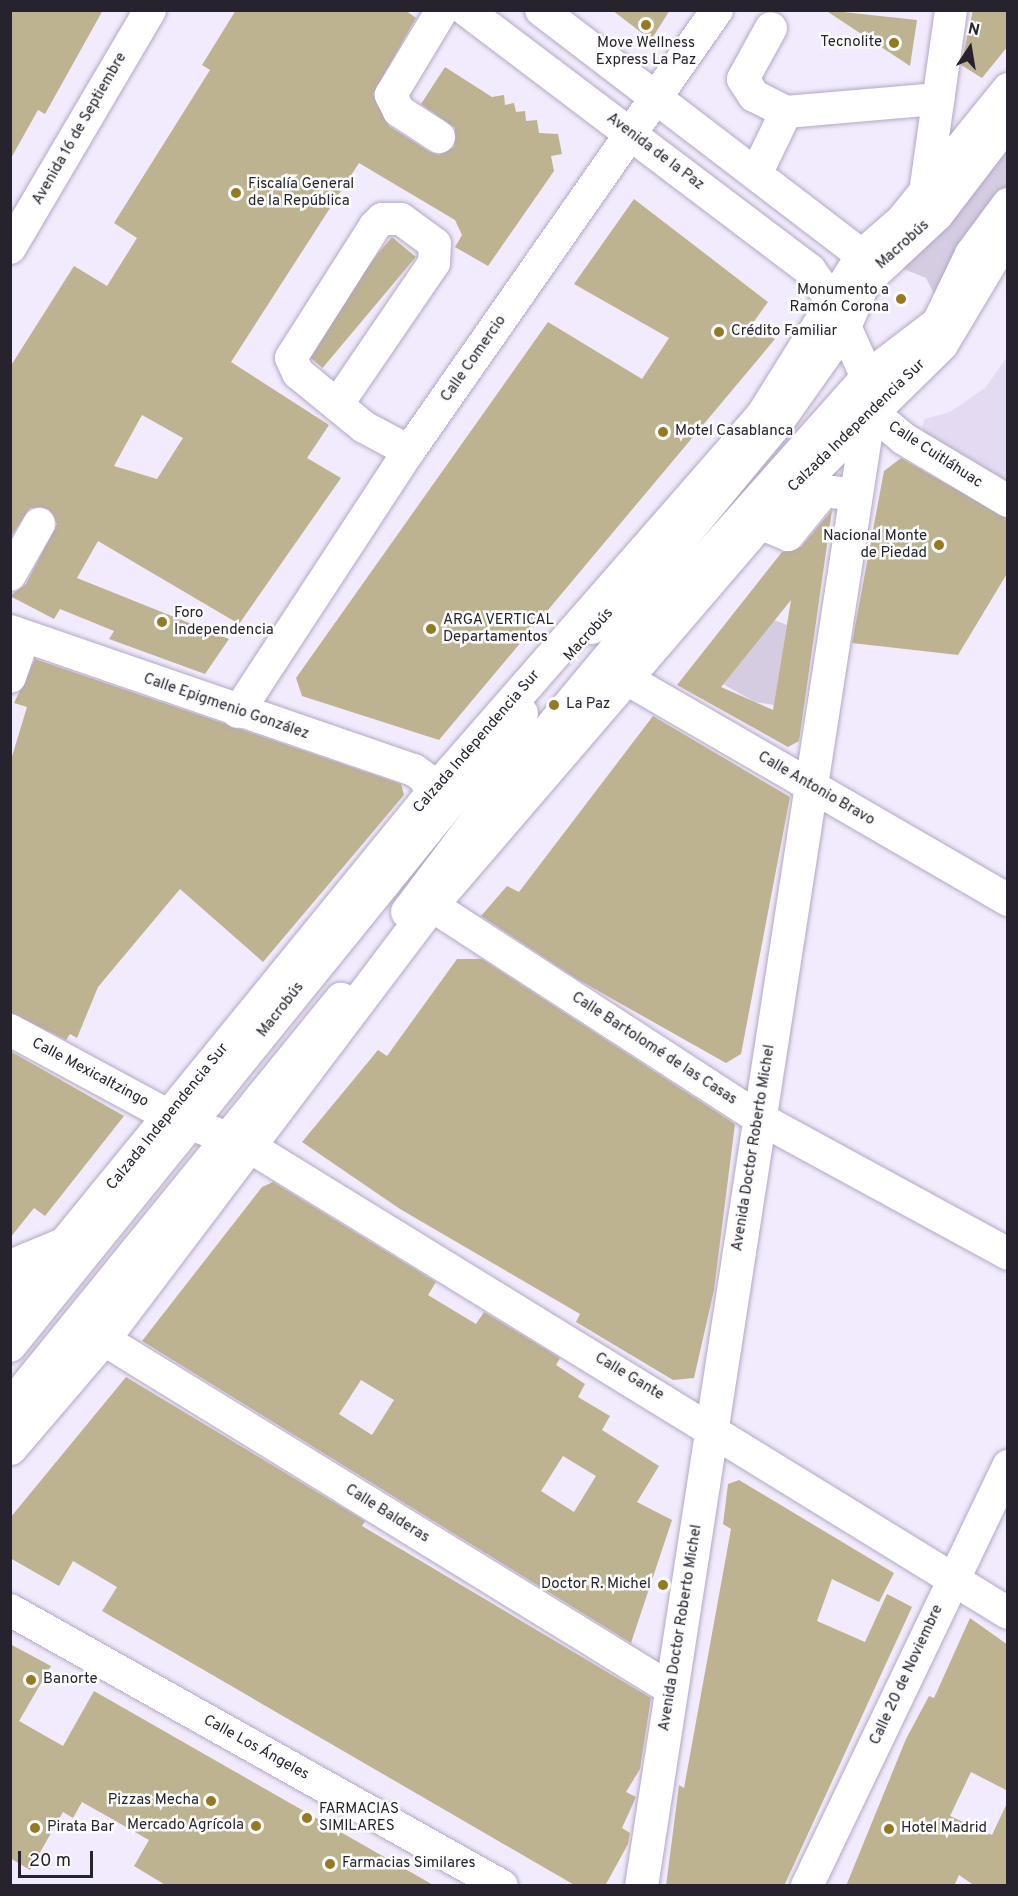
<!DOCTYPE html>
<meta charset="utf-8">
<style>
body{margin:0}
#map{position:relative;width:1018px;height:1896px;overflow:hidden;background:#f2ebfd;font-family:Overpass,sans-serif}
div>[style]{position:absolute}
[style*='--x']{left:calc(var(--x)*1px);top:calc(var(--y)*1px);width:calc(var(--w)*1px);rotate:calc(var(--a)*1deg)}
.built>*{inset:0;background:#e4dbf2}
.green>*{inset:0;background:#d5cce2}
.building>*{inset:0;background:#beb390;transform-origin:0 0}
.roads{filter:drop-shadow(0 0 2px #b3a7c4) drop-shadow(0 0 2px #b3a7c4)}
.minor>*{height:32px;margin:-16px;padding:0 16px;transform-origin:16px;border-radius:16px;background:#fff}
.major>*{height:33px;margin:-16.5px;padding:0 16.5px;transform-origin:16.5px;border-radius:16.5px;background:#fff}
.dots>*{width:16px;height:16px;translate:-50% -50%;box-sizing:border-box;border:3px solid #fcfcfc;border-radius:50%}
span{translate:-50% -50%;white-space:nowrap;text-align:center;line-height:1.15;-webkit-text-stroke:5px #fcfcfc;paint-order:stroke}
.poi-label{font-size:15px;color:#27232e}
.right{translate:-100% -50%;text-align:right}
.left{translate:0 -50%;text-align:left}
.street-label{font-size:15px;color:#27232e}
.frame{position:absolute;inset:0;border:12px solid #27232e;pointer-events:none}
.north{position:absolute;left:940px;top:18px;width:60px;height:60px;-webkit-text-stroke:4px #fcfcfc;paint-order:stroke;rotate:12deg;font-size:16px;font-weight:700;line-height:24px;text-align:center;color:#27232e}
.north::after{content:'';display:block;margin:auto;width:21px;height:27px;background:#27232e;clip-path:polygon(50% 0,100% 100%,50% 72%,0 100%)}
.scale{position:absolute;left:18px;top:1851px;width:75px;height:27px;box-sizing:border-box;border:3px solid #27232e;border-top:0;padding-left:8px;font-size:18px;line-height:21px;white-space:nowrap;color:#27232e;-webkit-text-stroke:4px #fcfcfc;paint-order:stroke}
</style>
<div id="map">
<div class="built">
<i style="clip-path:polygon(1007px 357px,1007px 483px,922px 433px,924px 419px,950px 412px,985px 388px)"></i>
</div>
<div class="green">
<i style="clip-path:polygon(1007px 140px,1007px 190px,935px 296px,926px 278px,899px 267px)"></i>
<i style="clip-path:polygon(774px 620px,787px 625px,774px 705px,755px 702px,723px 684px)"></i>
</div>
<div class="building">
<i style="clip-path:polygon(10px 10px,103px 10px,45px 114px,38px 110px,10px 160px)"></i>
<i style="clip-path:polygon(evenodd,236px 10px,405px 10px,416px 18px,373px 94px,389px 126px,430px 152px,439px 155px,454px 147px,455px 128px,421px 104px,445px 67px,492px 97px,504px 95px,505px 105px,514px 103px,516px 112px,525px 111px,526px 121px,537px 120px,539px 133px,558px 134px,562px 154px,551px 156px,554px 171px,488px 266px,455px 247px,462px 235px,455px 220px,359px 163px,231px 362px,329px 425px,307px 458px,341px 478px,239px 624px,98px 541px,77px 578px,229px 639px,205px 674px,109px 639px,114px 631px,60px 609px,54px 619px,10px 596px,26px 584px,57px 524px,48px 509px,30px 508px,10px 538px,10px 367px,74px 266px,107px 286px,137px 238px,114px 223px,210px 70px,202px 65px,236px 10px,142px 415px,183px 438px,157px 479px,114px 466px,142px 415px)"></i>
<i style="clip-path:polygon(612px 10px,670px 10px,651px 40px)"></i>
<i style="clip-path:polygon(825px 10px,917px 20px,910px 66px)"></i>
<i style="clip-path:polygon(973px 10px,1008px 10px,1008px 46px,982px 78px,961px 65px)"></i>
<i style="clip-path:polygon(634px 199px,768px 302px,750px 327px,775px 339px,439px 740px,302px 696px,296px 678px,548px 322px,642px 379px,669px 338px,574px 284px)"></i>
<i style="left:392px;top:237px;width:31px;height:145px;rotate:40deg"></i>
<i style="clip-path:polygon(901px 458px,1008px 519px,1008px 572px,958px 655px,852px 643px,884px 471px)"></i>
<i style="clip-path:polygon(evenodd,832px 510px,799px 741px,788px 747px,677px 685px,782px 552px,801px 547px,832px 510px,791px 600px,773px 710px,721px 687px,791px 600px)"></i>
<i style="clip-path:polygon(35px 659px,401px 784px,404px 795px,263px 962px,180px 889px,98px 987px,77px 1038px,70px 1034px,66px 1040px,10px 1012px,10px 763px,27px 707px,14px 703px)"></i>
<i style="clip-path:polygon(653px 716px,790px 797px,741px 1054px,726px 1063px,577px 979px,481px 916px,507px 886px,519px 892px)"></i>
<i style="clip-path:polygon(457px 959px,482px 959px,735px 1124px,714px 1290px,694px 1378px,673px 1380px,576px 1322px,580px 1314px,400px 1209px,302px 1142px,378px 1050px,387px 1056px)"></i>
<i style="clip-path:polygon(10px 1051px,124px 1116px,45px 1216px,34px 1208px,10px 1238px)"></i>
<i style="clip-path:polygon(evenodd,273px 1182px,436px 1282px,428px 1295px,476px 1324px,484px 1312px,560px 1358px,556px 1365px,585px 1384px,578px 1397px,610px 1416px,602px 1430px,659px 1466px,637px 1502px,672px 1520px,631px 1643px,142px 1341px,262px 1187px,273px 1182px,361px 1380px,394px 1400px,372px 1435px,339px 1414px,361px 1380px,273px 1182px,563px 1456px,596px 1476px,574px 1512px,541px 1491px,563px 1456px)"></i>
<i style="clip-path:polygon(126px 1377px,365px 1521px,362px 1526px,651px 1698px,640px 1769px,626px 1792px,636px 1797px,622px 1828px,630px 1833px,628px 1844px,605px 1886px,576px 1886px,102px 1611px,117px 1587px,73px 1561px,59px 1586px,10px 1558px,10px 1518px)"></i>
<i style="clip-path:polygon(739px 1480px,894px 1573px,879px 1602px,832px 1579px,817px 1621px,865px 1642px,887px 1594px,912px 1607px,784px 1886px,666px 1886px,679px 1785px,684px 1788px,731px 1529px,723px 1524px,728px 1484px)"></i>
<i style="clip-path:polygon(970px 1618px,1008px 1645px,1008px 1791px,971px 1772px,950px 1816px,992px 1835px,1008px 1801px,1008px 1886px,975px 1886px,959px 1875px,954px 1886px,846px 1886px,906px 1739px,929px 1696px,934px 1698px)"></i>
<i style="clip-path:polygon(10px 1644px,51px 1666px,19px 1721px,63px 1746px,94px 1691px,435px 1886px,167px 1886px,134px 1866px,149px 1840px,82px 1802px,73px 1818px,63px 1812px,30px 1870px,10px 1858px)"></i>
</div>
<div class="roads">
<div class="minor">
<i style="--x:466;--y:10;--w:431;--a:37.1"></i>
<i style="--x:810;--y:270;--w:42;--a:54.8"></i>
<i style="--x:541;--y:10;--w:404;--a:37.4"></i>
<i style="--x:786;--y:112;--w:153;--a:-4.9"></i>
<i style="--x:439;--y:137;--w:48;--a:-147"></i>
<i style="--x:399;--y:111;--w:18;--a:-117"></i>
<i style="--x:391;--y:95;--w:99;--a:-59"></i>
<i style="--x:757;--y:172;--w:67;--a:-64.2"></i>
<i style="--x:786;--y:112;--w:36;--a:-153"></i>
<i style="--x:754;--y:96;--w:20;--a:-123"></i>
<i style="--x:743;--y:79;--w:58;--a:-61.2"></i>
<i style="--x:925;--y:193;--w:185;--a:-81.9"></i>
<i style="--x:10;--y:248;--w:276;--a:-59.5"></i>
<i style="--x:337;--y:405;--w:172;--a:-55.7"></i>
<i style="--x:434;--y:263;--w:19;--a:-87"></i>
<i style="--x:435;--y:244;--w:42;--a:-143.7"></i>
<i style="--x:401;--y:219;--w:19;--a:180"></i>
<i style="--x:382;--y:219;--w:10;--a:135"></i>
<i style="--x:375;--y:226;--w:156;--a:122.5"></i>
<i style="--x:291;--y:358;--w:17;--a:65"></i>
<i style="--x:298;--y:373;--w:85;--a:39.3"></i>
<i style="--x:364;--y:427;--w:51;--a:28.1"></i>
<i style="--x:869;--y:410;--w:45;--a:39.6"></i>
<i style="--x:904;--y:439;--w:121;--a:30.8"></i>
<i style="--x:759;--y:523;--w:31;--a:22"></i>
<i style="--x:788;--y:535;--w:57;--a:-50.7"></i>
<i style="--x:824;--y:491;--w:31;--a:7"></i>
<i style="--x:10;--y:575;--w:59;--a:-60.4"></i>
<i style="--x:592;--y:628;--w:88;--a:-42.7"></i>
<i style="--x:657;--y:568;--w:185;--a:-50.3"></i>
<i style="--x:775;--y:426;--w:121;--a:-54.7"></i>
<i style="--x:845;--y:327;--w:48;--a:-66.6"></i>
<i style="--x:864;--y:283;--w:100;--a:-43"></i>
<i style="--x:937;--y:215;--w:117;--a:-52.6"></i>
<i style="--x:10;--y:631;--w:427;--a:19"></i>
<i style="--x:414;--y:770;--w:14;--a:36"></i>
<i style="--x:425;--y:778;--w:17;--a:69"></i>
<i style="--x:10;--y:677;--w:43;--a:-71.1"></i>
<i style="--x:625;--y:678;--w:443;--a:30.1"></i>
<i style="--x:238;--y:712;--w:312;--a:-56.8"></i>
<i style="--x:409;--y:451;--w:538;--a:-55.07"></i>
<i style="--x:431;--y:905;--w:389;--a:33"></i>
<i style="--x:757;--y:1117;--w:286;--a:28.6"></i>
<i style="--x:407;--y:912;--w:163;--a:-53"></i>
<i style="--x:505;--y:782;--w:185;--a:-50.3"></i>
<i style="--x:623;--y:640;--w:74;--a:-42.3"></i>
<i style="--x:678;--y:590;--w:285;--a:-48.4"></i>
<i style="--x:867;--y:377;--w:89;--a:-37.3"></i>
<i style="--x:938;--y:323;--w:76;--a:-64.4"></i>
<i style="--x:971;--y:254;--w:62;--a:-53.5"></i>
<i style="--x:10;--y:1030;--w:181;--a:28.4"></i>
<i style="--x:169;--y:1116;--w:83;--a:20.4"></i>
<i style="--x:247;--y:1145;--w:893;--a:31.59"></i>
<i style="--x:10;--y:1266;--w:57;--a:-22.5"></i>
<i style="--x:103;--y:1339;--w:667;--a:31.64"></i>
<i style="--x:10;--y:1346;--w:814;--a:-51.03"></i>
<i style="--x:10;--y:1406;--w:525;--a:-50.88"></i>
<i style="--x:10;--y:1610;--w:564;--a:29.29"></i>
<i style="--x:807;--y:1886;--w:466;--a:-64.4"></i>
</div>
<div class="major">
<i style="--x:10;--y:1310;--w:666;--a:-50.79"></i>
<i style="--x:431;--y:794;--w:503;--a:-48.87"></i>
<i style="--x:762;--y:415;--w:189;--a:-58"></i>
<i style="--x:862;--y:255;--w:53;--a:-41.2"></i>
<i style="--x:902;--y:220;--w:169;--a:-51"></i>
<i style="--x:10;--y:1448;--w:143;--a:-49.5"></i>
<i style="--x:103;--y:1339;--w:544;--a:-52.92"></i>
<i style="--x:431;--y:905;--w:503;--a:-49.35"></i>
<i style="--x:759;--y:523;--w:255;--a:-44.5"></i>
<i style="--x:941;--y:344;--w:131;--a:-59.1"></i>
<i style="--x:641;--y:1886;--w:1494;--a:-81.22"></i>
<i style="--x:869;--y:410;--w:33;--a:-93"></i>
<i style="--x:867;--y:377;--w:80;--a:-114.3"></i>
</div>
</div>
<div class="dots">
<i style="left:646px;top:25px;background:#947a21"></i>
<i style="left:894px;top:43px;background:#947a21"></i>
<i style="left:236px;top:193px;background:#947a21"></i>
<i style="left:901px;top:299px;background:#947a21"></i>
<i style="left:719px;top:332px;background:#947a21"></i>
<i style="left:663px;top:432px;background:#947a21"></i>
<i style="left:939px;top:545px;background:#947a21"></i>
<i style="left:162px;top:622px;background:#947a21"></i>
<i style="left:431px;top:629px;background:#947a21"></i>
<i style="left:554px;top:705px;background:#947a21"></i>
<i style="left:663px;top:1585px;background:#947a21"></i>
<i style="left:31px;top:1680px;background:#947a21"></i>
<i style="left:211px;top:1801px;background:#947a21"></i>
<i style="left:307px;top:1818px;background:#947a21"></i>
<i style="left:256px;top:1826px;background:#947a21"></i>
<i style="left:35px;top:1828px;background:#947a21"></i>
<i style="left:889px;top:1829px;background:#947a21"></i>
<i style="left:330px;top:1864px;background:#947a21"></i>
</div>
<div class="poi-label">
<span style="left:646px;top:52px">Move Wellness<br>Express La Paz</span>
<span class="right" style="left:882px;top:43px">Tecnolite</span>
<span class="left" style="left:248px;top:193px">Fiscalía General<br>de la República</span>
<span class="right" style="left:889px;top:299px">Monumento a<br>Ramón Corona</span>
<span class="left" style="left:731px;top:332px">Crédito Familiar</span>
<span class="left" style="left:675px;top:432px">Motel Casablanca</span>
<span class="right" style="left:927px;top:545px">Nacional Monte<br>de Piedad</span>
<span class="left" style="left:174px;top:622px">Foro<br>Independencia</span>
<span class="left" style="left:443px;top:629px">ARGA VERTICAL<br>Departamentos</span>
<span class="left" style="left:566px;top:705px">La Paz</span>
<span class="right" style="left:651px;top:1585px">Doctor R. Michel</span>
<span class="left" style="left:43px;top:1680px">Banorte</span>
<span class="right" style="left:199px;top:1801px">Pizzas Mecha</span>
<span class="left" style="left:319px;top:1818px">FARMACIAS<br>SIMILARES</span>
<span class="right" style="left:244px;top:1826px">Mercado Agrícola</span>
<span class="left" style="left:47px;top:1828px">Pirata Bar</span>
<span class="left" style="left:901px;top:1829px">Hotel Madrid</span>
<span class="left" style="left:342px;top:1864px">Farmacias Similares</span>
</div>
<div class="street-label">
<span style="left:80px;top:129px;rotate:-60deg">Avenida 16 de Septiembre</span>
<span style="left:655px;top:152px;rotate:37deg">Avenida de la Paz</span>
<span style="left:903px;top:245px;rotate:-42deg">Macrobús</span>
<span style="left:474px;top:359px;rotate:-55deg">Calle Comercio</span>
<span style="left:857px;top:426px;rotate:-44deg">Calzada Independencia Sur</span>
<span style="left:935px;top:455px;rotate:33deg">Calle Cuitláhuac</span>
<span style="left:589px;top:635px;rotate:-48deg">Macrobús</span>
<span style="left:226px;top:707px;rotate:19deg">Calle Epigmenio González</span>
<span style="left:477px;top:742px;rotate:-49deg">Calzada Independencia Sur</span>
<span style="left:816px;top:789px;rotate:30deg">Calle Antonio Bravo</span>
<span style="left:281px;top:1010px;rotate:-52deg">Macrobús</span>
<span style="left:654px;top:1049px;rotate:33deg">Calle Bartolomé de las Casas</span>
<span style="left:90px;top:1073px;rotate:28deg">Calle Mexicaltzingo</span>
<span style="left:168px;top:1117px;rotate:-51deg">Calzada Independencia Sur</span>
<span style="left:754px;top:1148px;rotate:-81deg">Avenida Doctor Roberto Michel</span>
<span style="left:629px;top:1377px;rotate:31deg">Calle Gante</span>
<span style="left:387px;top:1514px;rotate:32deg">Calle Balderas</span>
<span style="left:681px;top:1628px;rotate:-81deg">Avenida Doctor Roberto Michel</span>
<span style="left:907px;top:1675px;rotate:-65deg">Calle 20 de Noviembre</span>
<span style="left:256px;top:1748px;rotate:29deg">Calle Los Ángeles</span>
</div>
<div class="frame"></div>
<div class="north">N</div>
<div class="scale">20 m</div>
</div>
